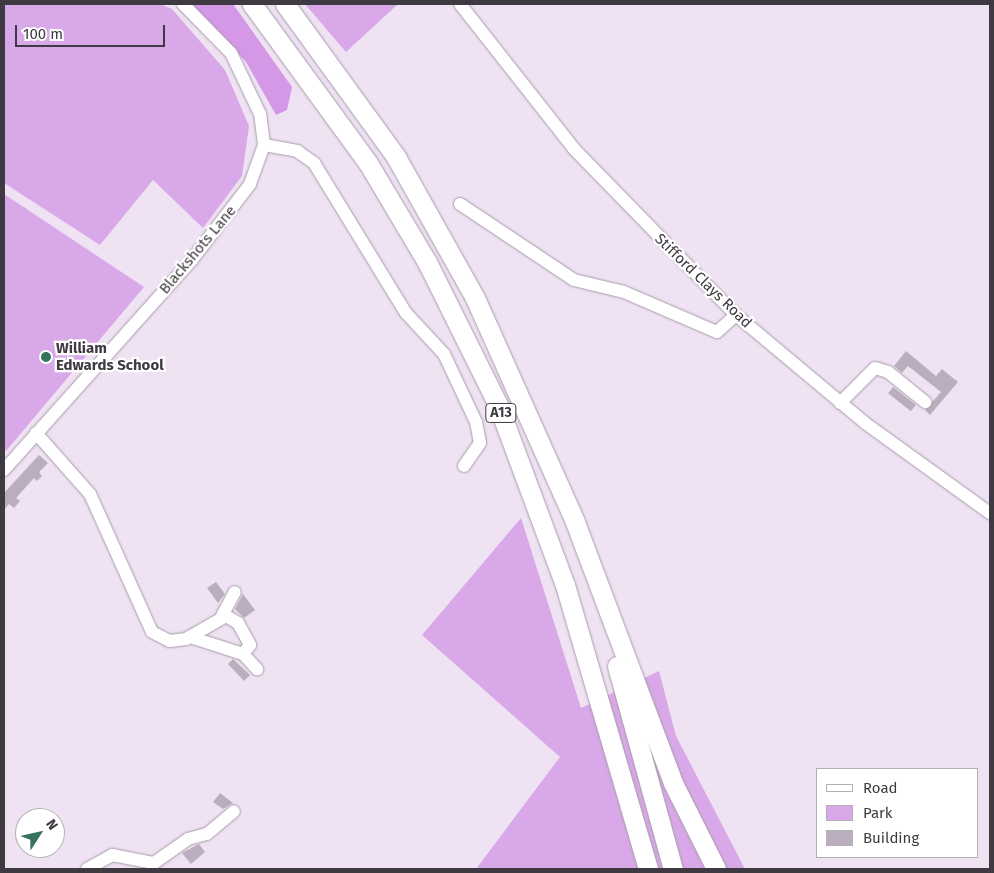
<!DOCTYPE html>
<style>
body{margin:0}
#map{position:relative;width:994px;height:873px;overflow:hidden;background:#efe2f3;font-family:"Fira Sans",sans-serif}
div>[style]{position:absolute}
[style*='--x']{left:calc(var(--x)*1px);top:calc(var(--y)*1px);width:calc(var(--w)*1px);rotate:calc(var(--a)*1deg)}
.green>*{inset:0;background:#d9a8e8}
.forest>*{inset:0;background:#d598e7}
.building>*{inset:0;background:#baaebe;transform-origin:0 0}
.roads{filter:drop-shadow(0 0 1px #a89cac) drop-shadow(0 0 1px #a89cac)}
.minor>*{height:12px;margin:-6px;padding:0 6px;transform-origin:6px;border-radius:6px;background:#fff}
.highway>*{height:19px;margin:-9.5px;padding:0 9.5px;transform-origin:9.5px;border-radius:9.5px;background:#fff}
.dots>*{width:14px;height:14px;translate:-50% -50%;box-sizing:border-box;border:2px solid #fff;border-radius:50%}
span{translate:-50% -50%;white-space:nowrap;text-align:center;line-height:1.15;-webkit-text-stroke:4.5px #fff;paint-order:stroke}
.shield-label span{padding:1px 4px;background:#fff;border:1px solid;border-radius:4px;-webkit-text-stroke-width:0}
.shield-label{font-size:14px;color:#3f3a41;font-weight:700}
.street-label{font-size:15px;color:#3f3a41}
.poi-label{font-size:15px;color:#3f3a41;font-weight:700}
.left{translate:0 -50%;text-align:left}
.frame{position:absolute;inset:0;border:5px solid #3f3a41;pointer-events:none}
.legend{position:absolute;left:816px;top:768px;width:162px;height:90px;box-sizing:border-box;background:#fff;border:1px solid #b2b0b3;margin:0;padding:6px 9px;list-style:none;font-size:15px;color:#3f3a41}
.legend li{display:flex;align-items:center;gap:10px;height:25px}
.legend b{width:25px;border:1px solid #b2b0b3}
.north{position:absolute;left:15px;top:808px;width:50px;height:50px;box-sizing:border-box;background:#fff;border:1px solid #b2b0b3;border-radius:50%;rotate:55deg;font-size:14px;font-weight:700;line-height:20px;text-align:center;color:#3f3a41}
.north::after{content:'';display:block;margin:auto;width:18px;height:22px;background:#36725d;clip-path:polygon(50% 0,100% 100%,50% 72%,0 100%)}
.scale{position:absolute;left:15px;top:25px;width:150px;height:22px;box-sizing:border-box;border:2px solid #3f3a41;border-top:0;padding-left:6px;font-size:15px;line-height:18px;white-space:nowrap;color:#3f3a41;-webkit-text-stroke:4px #fff;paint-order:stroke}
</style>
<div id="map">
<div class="green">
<i style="clip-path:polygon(4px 4px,160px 4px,172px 9px,225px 70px,249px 126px,242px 176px,203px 228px,153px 180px,100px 245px,4px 183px)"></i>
<i style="clip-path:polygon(305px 4px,398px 4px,346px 52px)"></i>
<i style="clip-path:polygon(4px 194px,144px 287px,6px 451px,4px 449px)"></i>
<i style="clip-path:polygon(521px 518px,581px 708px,659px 671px,676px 736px,745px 869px,476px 869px,560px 757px,422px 635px)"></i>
</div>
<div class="forest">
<i style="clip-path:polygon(191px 4px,233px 4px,292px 87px,287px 110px,276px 115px,246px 62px)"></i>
</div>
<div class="building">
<i style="clip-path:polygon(906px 351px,936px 376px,942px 369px,958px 382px,930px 415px,925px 410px,941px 392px,908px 366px,902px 373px,894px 366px)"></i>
<i style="left:893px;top:387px;width:29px;height:8px;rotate:38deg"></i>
<i style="clip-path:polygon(39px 455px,48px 463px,39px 472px,42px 476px,37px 481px,34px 478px,16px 498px,20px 501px,14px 508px,9px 504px,4px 510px,4px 493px)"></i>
<i style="clip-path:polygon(216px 582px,225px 594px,218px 603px,207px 588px)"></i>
<i style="clip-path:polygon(243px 594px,255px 610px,244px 618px,235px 609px)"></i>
<i style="clip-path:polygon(233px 659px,250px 675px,244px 681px,228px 664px)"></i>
<i style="clip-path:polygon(220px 793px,233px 803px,223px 809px,213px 802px)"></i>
<i style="clip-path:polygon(199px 844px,205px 852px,191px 864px,182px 853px)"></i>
</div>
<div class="roads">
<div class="minor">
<i style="--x:460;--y:4;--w:184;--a:51.8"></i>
<i style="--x:574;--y:149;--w:232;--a:45.7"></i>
<i style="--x:736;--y:315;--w:168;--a:39.9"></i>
<i style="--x:865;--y:423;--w:154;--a:35.8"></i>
<i style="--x:264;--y:145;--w:34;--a:10"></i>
<i style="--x:297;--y:151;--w:21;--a:35"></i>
<i style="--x:314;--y:163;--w:176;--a:58.5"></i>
<i style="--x:406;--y:313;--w:56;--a:47.2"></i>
<i style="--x:444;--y:354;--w:75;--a:64.8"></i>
<i style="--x:476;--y:422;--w:21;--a:79"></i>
<i style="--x:480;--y:443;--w:28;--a:125"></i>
<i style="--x:460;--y:204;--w:137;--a:33.7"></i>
<i style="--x:574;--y:280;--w:51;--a:13.5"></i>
<i style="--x:624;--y:292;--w:101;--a:23.3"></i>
<i style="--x:717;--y:332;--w:25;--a:-42"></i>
<i style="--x:840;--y:403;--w:49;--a:-45"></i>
<i style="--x:875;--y:368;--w:14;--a:17"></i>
<i style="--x:888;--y:372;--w:48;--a:39"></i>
<i style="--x:36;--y:433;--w:81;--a:48.5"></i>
<i style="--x:90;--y:494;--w:151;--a:65.8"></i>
<i style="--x:152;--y:632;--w:20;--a:27"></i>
<i style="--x:170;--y:641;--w:16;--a:-7"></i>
<i style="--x:186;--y:639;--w:46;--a:-29.9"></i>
<i style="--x:226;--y:616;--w:14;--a:30"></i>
<i style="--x:238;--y:623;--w:25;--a:61"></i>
<i style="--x:250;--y:645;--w:11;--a:128"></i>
<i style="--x:243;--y:654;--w:56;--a:-162.2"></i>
<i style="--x:4;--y:470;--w:280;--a:-48.2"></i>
<i style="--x:191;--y:261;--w:97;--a:-52.5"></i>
<i style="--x:250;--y:184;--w:41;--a:-70.3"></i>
<i style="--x:264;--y:145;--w:31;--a:-97"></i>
<i style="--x:260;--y:114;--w:68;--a:-115.4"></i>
<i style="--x:231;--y:53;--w:69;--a:-134.4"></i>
<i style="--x:222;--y:616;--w:27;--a:-62"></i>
<i style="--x:243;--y:654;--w:21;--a:47"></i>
<i style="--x:87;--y:869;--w:29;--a:-29"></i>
<i style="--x:112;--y:855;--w:43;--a:10.8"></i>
<i style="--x:154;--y:863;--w:42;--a:-35.2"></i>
<i style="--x:188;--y:839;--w:20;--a:-15"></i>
<i style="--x:207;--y:834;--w:35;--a:-40"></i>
</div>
<div class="highway">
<i style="--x:252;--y:4;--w:197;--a:53.9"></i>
<i style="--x:368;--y:163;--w:115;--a:59.2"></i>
<i style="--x:427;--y:262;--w:160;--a:63.6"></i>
<i style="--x:498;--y:405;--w:192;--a:69.6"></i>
<i style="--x:565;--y:585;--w:296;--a:73.7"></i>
<i style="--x:285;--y:4;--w:189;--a:54"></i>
<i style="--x:396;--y:157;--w:162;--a:60.7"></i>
<i style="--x:475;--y:298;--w:245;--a:65.9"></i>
<i style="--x:575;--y:522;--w:279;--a:69.4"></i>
<i style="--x:673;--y:783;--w:96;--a:63.4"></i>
<i style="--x:617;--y:666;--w:211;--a:74.6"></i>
</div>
</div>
<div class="dots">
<i style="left:46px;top:357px;background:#36725d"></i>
</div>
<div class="shield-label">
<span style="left:501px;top:413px">A13</span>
</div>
<div class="street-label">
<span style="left:198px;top:250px;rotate:-50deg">Blackshots Lane</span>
<span style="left:703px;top:281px;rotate:44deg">Stifford Clays Road</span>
</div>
<div class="poi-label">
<span class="left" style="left:56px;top:357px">William<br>Edwards School</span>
</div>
<div class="frame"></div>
<ul class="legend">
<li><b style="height:6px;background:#fff"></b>Road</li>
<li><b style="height:14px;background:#d9a8e8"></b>Park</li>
<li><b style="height:14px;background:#baaebe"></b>Building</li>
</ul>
<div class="north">N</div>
<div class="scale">100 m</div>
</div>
